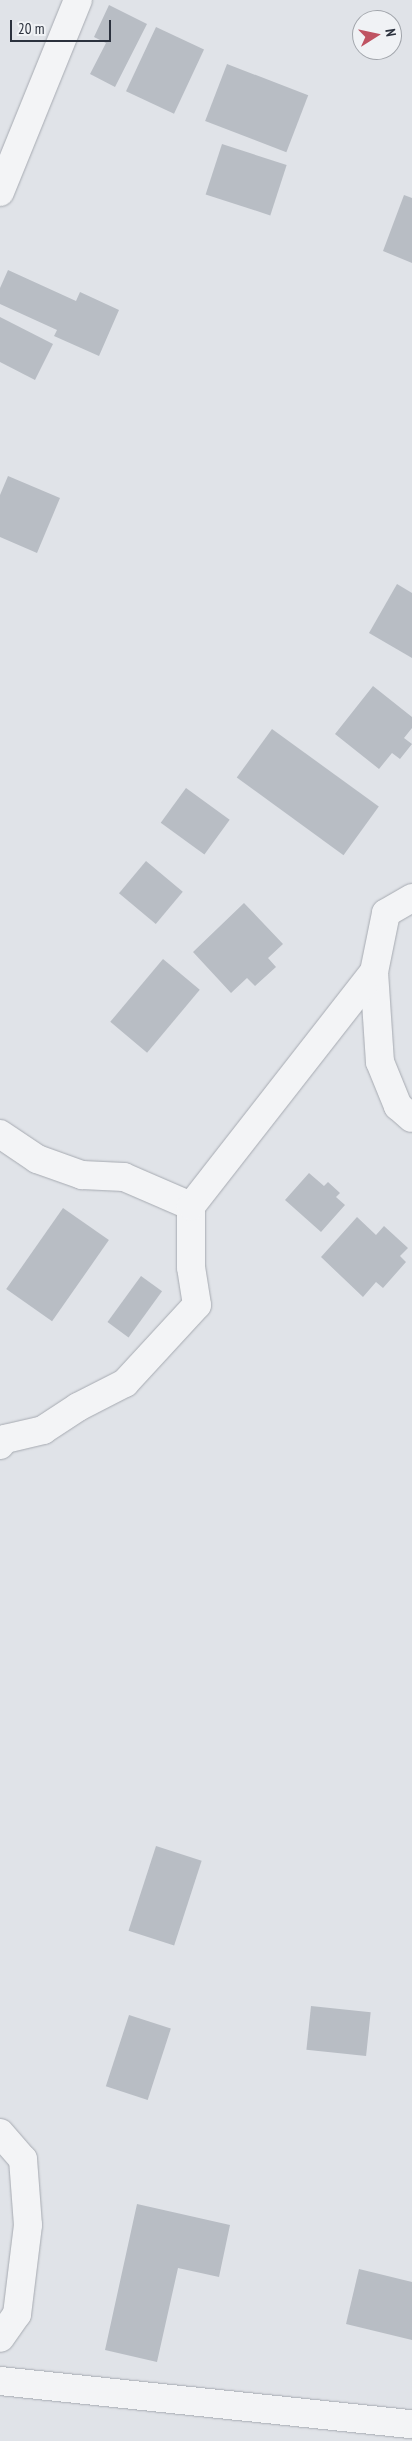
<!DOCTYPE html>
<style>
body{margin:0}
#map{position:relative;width:412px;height:2441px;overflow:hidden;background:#e0e3e8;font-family:"PT Sans Narrow",sans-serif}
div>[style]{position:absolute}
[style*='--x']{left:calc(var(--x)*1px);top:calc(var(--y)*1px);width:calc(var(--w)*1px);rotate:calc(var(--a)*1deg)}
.building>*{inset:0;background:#b8bdc4;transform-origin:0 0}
.roads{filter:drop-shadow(0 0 1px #a6aab1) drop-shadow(0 0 1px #a6aab1)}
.minor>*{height:28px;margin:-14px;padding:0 14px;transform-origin:14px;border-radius:14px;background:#f3f4f6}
span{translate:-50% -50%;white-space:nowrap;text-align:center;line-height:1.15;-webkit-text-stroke:5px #f0f2f5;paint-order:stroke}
.north{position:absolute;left:352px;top:10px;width:50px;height:50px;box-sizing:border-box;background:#f0f2f5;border:1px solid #a1a5ab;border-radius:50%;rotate:80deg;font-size:14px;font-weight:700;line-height:20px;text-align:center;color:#2b313d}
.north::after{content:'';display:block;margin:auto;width:18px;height:22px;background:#bf5362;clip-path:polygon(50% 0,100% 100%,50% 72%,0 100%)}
.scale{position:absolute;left:10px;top:20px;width:101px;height:22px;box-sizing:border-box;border:2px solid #2b313d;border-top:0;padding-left:6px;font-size:15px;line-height:18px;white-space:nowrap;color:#2b313d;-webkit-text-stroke:4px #f0f2f5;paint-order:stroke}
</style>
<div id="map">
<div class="building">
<i style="clip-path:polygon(109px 5px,147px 24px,115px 87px,90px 74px,106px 43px,94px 37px)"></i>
<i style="left:156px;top:27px;width:53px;height:71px;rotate:25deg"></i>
<i style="left:227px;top:64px;width:87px;height:61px;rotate:21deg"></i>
<i style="left:222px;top:144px;width:68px;height:53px;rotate:18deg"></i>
<i style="clip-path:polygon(404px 195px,412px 198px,412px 263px,383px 251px)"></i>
<i style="clip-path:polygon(8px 270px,76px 301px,80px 292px,119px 310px,99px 356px,54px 336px,57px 330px,0 304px,0 288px)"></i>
<i style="clip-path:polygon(0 317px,53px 344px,35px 380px,0 362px)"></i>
<i style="clip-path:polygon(8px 476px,60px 498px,37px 553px,0 537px,0 495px)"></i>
<i style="clip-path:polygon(397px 584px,412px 593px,412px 658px,369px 633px)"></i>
<i style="clip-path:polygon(373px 686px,412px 717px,412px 728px,404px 738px,412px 744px,400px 759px,392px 753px,379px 769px,335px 734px)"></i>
<i style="left:272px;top:729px;width:132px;height:60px;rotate:36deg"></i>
<i style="left:186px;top:788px;width:54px;height:43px;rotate:36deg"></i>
<i style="left:146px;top:861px;width:48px;height:42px;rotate:40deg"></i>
<i style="clip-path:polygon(244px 903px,283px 944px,268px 958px,276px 967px,255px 986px,247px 978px,231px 993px,193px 952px)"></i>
<i style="left:163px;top:959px;width:48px;height:82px;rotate:40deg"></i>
<i style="clip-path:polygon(309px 1173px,324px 1186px,328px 1182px,340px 1193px,336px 1197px,345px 1205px,321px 1232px,285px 1200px)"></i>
<i style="left:63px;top:1208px;width:56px;height:99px;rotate:35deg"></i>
<i style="clip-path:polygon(357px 1217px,376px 1235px,384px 1226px,408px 1248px,400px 1256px,406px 1262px,383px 1288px,376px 1282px,363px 1297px,321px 1257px)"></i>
<i style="left:141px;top:1276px;width:26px;height:57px;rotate:36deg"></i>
<i style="left:156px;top:1846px;width:48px;height:89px;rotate:18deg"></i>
<i style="left:311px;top:2006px;width:60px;height:44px;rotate:6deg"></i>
<i style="left:129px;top:2015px;width:44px;height:75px;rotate:18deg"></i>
<i style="clip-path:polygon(137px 2204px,230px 2225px,219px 2277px,178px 2268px,157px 2362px,105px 2350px)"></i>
<i style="clip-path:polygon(359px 2269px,412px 2282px,412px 2340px,346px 2324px)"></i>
</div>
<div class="roads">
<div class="minor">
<i style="--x:0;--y:192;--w:207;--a:-67.9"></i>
<i style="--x:374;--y:972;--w:90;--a:86.2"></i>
<i style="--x:380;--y:1062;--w:48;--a:67.8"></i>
<i style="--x:398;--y:1106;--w:18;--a:41"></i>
<i style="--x:0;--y:1134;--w:45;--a:34"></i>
<i style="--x:37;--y:1159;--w:48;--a:19.6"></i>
<i style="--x:82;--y:1175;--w:42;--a:2.7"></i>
<i style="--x:124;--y:1177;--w:73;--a:23.4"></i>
<i style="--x:0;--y:1445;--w:8;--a:-50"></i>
<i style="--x:5;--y:1439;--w:39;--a:-13"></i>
<i style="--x:43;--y:1430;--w:42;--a:-33.3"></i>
<i style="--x:78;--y:1407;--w:53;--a:-27.1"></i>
<i style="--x:125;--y:1383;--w:106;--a:-47.3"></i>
<i style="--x:197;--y:1305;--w:38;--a:-99"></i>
<i style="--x:191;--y:1267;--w:61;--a:-90"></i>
<i style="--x:191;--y:1206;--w:297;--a:-52"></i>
<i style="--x:374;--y:972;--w:60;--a:-78.5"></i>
<i style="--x:386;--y:913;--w:30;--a:-30"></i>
<i style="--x:0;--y:2133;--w:35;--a:49"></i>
<i style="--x:23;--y:2159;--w:66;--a:85.7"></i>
<i style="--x:28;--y:2225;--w:90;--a:97"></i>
<i style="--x:17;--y:2314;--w:29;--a:125"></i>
<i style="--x:0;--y:2381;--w:414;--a:6"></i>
</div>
</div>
<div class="north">N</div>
<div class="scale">20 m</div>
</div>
